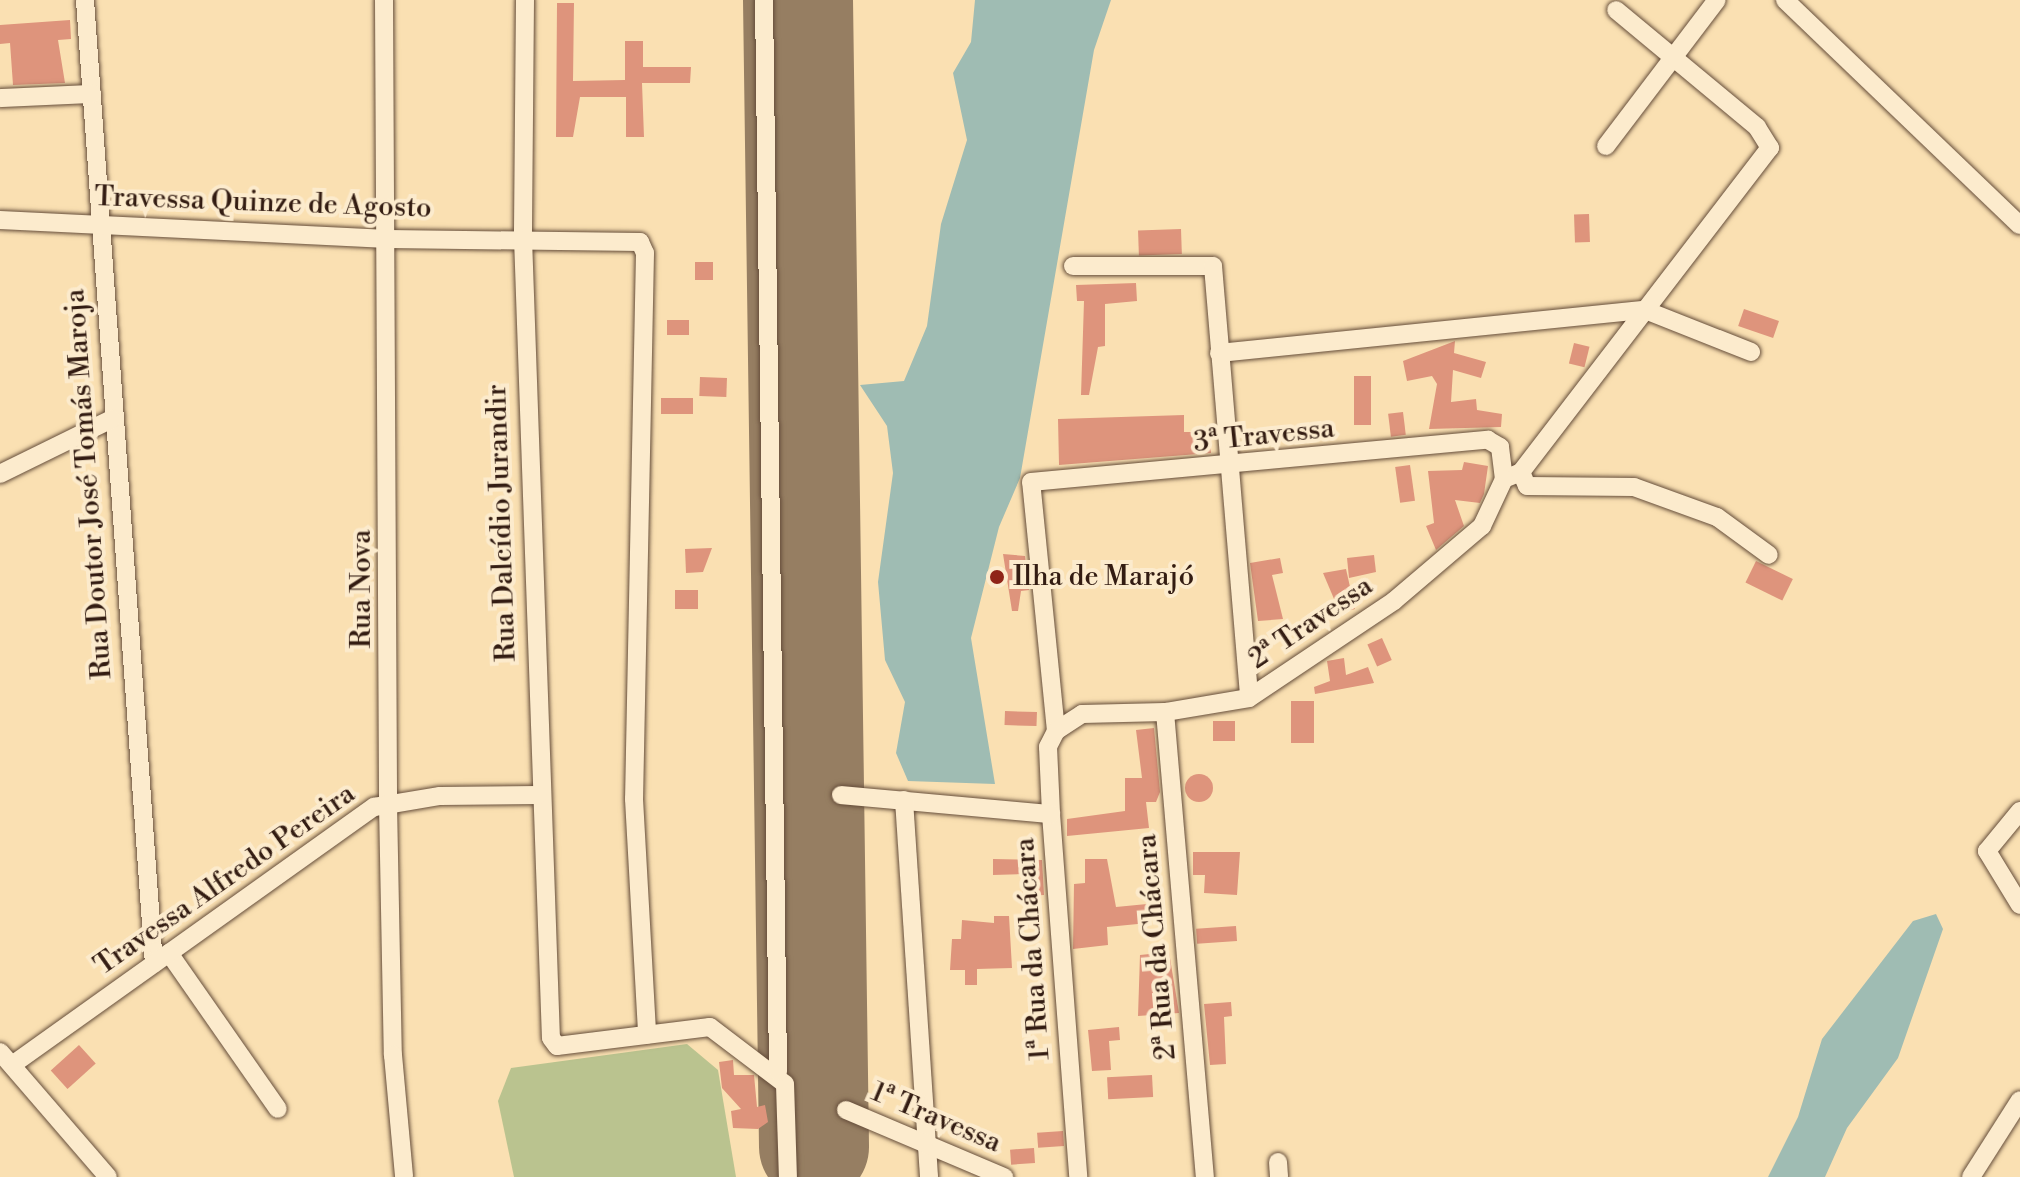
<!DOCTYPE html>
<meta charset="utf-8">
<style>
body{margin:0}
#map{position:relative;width:2020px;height:1177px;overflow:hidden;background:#fae0b2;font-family:"Libre Bodoni",serif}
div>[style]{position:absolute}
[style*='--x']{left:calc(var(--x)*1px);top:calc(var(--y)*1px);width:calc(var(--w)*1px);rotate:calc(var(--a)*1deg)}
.green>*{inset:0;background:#bac38f}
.water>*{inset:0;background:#9fbcb3}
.runway>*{height:110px;margin:-55px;padding:0 55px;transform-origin:55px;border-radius:55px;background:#967e62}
.building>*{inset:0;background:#de947c;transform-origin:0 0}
.round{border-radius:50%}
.roads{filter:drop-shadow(0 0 2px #654d3a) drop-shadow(0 0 2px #654d3a)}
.minor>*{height:18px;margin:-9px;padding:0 9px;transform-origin:9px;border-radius:9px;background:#fcebcd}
.dots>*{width:22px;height:22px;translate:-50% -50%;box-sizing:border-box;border:4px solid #fcebcd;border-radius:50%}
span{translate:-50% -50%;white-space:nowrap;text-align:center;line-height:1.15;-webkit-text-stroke:8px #fcebcd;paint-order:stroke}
.street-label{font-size:28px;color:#331c12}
.poi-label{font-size:28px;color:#331c12}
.left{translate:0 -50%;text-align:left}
</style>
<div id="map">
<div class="green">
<i style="clip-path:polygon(687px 1044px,718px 1070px,736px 1177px,514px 1177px,498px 1101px,511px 1068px)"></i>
</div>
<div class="water">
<i style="clip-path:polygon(975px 0,1111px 0,1094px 50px,1020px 478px,999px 527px,971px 638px,995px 784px,908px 781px,896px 753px,905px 702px,885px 660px,878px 582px,893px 473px,887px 426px,860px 385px,904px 381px,927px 326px,941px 224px,967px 140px,953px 73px,971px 42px)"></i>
<i style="clip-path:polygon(1936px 914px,1943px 929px,1898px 1058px,1847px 1128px,1825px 1177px,1768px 1177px,1798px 1117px,1822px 1039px,1913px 921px)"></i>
</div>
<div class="runway">
<i style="--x:798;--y:0;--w:1147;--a:89.2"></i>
</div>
<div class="building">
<i style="clip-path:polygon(557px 3px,574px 3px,573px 81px,625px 80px,625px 41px,643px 41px,643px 67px,691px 67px,690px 83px,642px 83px,644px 137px,626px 137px,626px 97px,580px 97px,573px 137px,556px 137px)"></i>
<i style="clip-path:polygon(70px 20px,71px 39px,58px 40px,65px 83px,13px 85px,10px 43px,0 44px,0 25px)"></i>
<i style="left:1589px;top:214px;width:28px;height:15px;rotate:88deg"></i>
<i style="left:1181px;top:229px;width:25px;height:43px;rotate:88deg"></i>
<i style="left:695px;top:262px;width:18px;height:18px"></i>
<i style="clip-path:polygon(1136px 283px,1137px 301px,1105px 304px,1105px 346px,1098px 347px,1089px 395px,1081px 395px,1084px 301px,1077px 301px,1076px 285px)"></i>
<i style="left:1744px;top:309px;width:37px;height:18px;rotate:19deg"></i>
<i style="left:667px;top:320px;width:22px;height:15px"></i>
<i style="clip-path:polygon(1455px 341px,1454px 353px,1486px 362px,1481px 378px,1453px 370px,1451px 402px,1476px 399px,1477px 410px,1502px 414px,1501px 427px,1429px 429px,1437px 384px,1432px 376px,1407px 381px,1403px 361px)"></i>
<i style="left:1574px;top:343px;width:16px;height:21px;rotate:14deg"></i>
<i style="left:1354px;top:376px;width:17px;height:49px"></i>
<i style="left:700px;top:377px;width:27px;height:19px;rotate:2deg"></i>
<i style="left:661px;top:398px;width:32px;height:16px"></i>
<i style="left:1403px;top:412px;width:23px;height:15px;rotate:83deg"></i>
<i style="clip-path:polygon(1184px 415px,1184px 432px,1209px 432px,1211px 453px,1059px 465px,1058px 419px)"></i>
<i style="clip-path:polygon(1464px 462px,1488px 466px,1484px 494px,1480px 503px,1455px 500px,1464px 526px,1436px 550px,1426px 526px,1434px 523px,1428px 471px,1462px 470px)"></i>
<i style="left:1410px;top:465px;width:36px;height:15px;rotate:82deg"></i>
<i style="clip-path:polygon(712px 548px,703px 572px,686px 573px,685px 549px)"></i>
<i style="clip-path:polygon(1003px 554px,1025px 556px,1029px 590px,1021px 591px,1018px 611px,1012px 611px)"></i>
<i style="clip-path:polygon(1374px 555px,1376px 572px,1349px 578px,1347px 558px)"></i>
<i style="clip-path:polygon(1280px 558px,1283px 573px,1272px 575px,1283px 619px,1258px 621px,1250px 563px)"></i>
<i style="left:1756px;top:561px;width:41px;height:24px;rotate:26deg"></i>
<i style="clip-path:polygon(1346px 569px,1355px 609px,1340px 613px,1323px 573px)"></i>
<i style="left:675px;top:590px;width:23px;height:19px"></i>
<i style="left:1382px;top:638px;width:24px;height:16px;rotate:66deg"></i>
<i style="clip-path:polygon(1344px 658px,1346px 675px,1368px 667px,1374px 683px,1315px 694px,1314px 687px,1330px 681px,1327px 661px)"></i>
<i style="left:1291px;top:701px;width:23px;height:42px"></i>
<i style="left:1005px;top:711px;width:32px;height:14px;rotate:2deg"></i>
<i style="left:1235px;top:721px;width:20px;height:22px;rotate:90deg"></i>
<i style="clip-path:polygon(1154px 728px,1160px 792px,1156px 802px,1146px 802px,1149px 828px,1067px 836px,1067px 819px,1125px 811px,1125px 778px,1142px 778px,1136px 730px)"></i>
<i class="round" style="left:1185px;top:774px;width:28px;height:28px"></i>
<i style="clip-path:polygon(1193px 852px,1240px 852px,1237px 895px,1204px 893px,1205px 875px,1193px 875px)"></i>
<i style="clip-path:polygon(993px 859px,1042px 860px,1044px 895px,1023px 896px,1022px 874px,993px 875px)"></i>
<i style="clip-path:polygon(1085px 859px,1107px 859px,1116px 907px,1147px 904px,1148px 923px,1107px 927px,1108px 945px,1073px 949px,1074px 884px,1085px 883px)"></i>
<i style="clip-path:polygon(994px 916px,1009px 916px,1012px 968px,977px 969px,977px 985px,965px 985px,965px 970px,950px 970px,952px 939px,961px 939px,962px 920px,994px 923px)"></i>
<i style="left:1236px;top:926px;width:15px;height:40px;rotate:86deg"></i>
<i style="clip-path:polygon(1169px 952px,1179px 1013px,1138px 1016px,1140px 955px)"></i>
<i style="clip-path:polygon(1231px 1002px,1232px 1016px,1224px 1017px,1226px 1064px,1210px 1065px,1204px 1004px)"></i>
<i style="clip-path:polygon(1119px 1027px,1120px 1040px,1109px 1041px,1111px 1070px,1092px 1071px,1088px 1030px)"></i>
<i style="left:79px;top:1045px;width:25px;height:38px;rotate:48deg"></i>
<i style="clip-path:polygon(733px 1060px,734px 1075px,754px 1075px,757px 1107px,765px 1105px,768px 1122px,758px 1129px,733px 1128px,731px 1111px,741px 1109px,722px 1088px,719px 1062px)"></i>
<i style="left:1152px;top:1075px;width:22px;height:45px;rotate:87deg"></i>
<i style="left:1063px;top:1131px;width:15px;height:26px;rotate:86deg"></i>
<i style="left:1034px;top:1148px;width:15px;height:24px;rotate:86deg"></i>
</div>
<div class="roads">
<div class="minor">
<i style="--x:85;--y:0;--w:966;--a:85.91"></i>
<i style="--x:384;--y:0;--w:804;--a:89.71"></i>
<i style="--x:388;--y:804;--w:251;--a:88.9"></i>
<i style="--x:393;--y:1055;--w:122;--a:84.8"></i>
<i style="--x:525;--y:0;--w:238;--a:90.5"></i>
<i style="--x:523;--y:238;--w:800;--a:88"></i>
<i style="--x:551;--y:1038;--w:10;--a:53"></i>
<i style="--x:557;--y:1046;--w:154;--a:-7.1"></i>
<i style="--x:710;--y:1027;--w:94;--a:37.2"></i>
<i style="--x:785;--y:1084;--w:93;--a:88.2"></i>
<i style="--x:764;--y:0;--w:1072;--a:89.25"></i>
<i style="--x:1785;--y:0;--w:325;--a:43.8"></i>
<i style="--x:0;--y:98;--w:92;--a:-2.5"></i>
<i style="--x:1606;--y:146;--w:183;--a:-52.8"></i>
<i style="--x:0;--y:220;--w:388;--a:2.8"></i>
<i style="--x:388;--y:239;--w:252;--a:0.7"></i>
<i style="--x:640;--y:242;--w:12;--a:66"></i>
<i style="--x:645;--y:253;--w:546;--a:91.15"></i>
<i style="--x:634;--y:799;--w:236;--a:86.8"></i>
<i style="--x:1073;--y:266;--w:140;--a:0"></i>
<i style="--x:1213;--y:266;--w:433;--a:85.2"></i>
<i style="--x:1219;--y:353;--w:428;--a:-5.8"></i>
<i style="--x:1645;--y:310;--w:114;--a:21.6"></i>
<i style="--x:1521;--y:472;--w:15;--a:67"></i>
<i style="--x:1527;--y:486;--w:107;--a:0.5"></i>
<i style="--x:1634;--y:487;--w:88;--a:19.9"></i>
<i style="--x:1717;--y:517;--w:64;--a:36.2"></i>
<i style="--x:0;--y:474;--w:125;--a:-26.2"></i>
<i style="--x:1504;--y:479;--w:18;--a:-22"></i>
<i style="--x:1521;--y:472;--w:409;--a:-52.5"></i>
<i style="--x:1770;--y:148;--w:25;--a:-122"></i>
<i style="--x:1757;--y:127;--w:183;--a:-140.3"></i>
<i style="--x:1165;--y:712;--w:467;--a:85.1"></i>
<i style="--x:1056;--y:731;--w:250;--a:-95.7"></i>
<i style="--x:1031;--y:482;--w:459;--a:-5.3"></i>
<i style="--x:1488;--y:440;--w:14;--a:30"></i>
<i style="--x:1500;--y:447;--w:32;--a:83"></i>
<i style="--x:1504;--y:479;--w:52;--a:115.1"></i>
<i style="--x:1482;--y:526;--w:116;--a:139.6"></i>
<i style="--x:1394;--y:601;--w:174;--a:146.2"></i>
<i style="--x:1249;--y:698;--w:85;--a:170.5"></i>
<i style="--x:1165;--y:712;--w:83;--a:178.6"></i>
<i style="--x:1082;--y:714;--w:31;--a:147"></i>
<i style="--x:1056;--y:731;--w:18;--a:117"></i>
<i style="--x:1048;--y:747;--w:67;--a:87.4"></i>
<i style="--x:1051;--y:814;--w:364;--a:85.7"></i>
<i style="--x:841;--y:795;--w:211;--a:5.2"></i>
<i style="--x:904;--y:800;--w:378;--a:86.2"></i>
<i style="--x:2020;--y:811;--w:52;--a:129.5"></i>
<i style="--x:1987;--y:851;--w:63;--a:58.6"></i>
<i style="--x:169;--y:953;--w:190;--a:55.1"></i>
<i style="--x:0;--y:1052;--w:165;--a:49.2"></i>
<i style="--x:12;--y:1065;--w:445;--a:-35.5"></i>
<i style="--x:374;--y:807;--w:67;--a:-9.5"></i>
<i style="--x:440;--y:796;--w:98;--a:-0.6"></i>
<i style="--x:846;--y:1110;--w:172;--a:23"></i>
<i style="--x:1278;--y:1162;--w:15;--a:86"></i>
<i style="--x:1971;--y:1177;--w:91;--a:-57.5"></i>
</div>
</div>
<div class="dots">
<i style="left:997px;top:577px;background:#8f2418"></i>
</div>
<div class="street-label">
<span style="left:263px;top:203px;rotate:2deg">Travessa Quinze de Agosto</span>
<span style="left:1264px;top:436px;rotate:-6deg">3ª Travessa</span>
<span style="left:89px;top:484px;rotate:-94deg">Rua Doutor José Tomás Maroja</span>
<span style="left:502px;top:523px;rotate:-92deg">Rua Dalcídio Jurandir</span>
<span style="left:362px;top:589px;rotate:-90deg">Rua Nova</span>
<span style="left:1311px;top:623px;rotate:-34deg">2ª Travessa</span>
<span style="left:225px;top:880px;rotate:-35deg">Travessa Alfredo Pereira</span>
<span style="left:1157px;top:947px;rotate:-95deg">2ª Rua da Chácara</span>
<span style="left:1033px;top:949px;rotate:-94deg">1ª Rua da Chácara</span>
<span style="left:936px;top:1118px;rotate:23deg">1ª Travessa</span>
</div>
<div class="poi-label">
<span class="left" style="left:1013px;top:577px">Ilha de Marajó</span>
</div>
</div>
